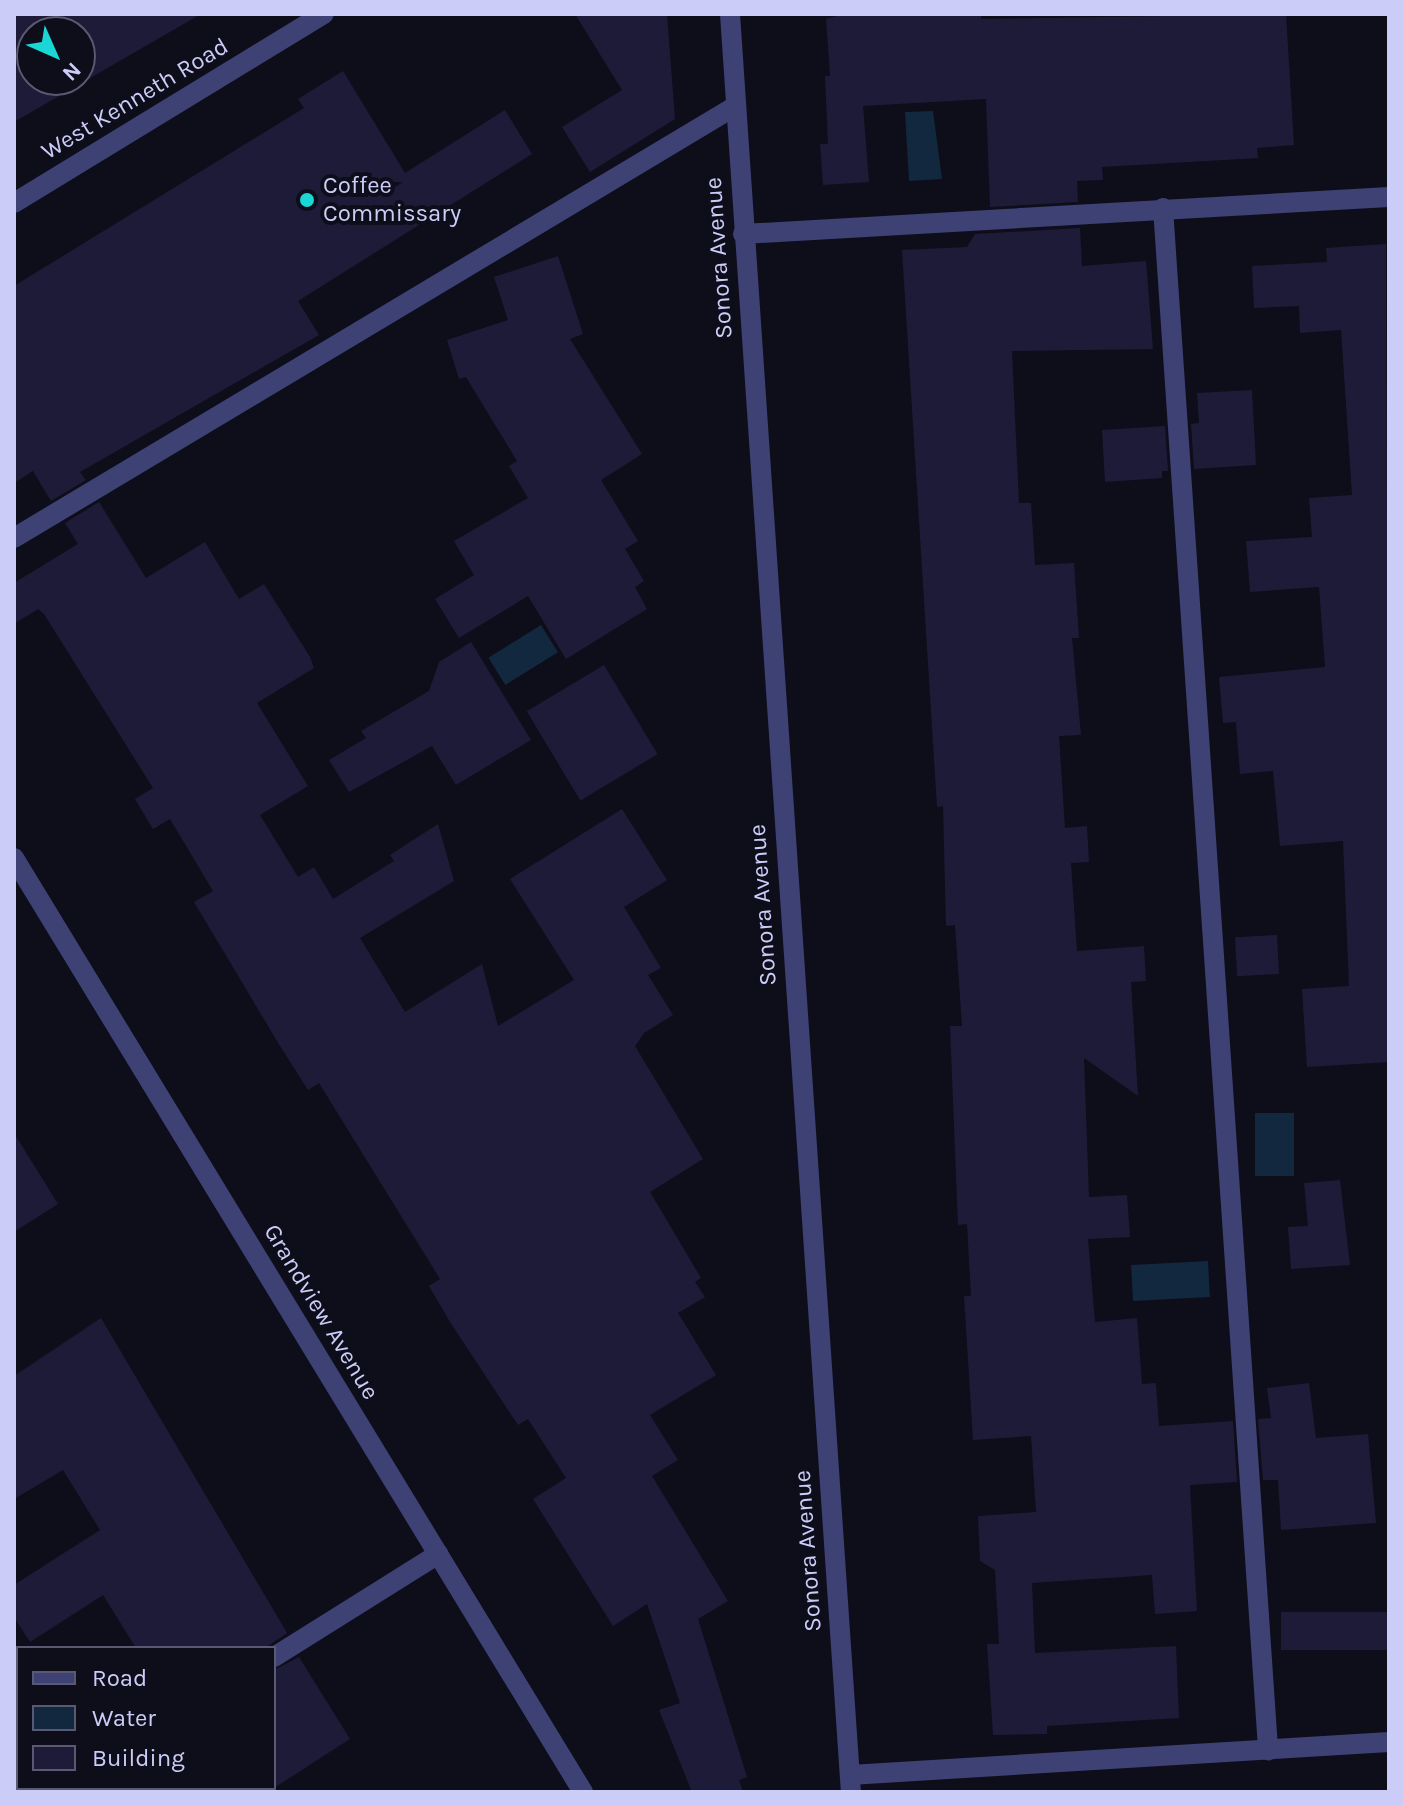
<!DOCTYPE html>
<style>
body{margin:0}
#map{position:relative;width:1403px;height:1806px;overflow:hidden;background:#0e0d1a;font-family:Karla,sans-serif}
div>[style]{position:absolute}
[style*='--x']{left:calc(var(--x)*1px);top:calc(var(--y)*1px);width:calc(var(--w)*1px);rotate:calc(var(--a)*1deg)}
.water>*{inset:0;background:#12283e;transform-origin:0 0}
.building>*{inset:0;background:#1e1b39;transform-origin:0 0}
.minor>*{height:20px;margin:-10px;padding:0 10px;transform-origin:10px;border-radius:10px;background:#3d4174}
.dots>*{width:22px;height:22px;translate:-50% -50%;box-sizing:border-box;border:4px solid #0e0d1a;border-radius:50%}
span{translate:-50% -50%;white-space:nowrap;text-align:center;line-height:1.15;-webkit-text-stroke:8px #0e0d1a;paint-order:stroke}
.street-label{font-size:24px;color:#ccccf9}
.poi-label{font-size:24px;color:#ccccf9}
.left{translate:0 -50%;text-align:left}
.frame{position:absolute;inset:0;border:16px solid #ccccf9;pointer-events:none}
.legend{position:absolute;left:16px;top:1646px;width:260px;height:144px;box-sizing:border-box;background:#0e0d1a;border:2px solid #5a5973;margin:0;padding:10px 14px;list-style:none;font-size:24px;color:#ccccf9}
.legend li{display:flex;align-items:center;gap:16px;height:40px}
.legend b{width:40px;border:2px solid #5a5973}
.north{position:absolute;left:16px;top:16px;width:80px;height:80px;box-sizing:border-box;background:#0e0d1a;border:2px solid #5a5973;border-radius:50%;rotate:135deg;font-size:22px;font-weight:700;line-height:32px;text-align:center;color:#ccccf9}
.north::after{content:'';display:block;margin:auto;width:28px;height:36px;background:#1ad7d5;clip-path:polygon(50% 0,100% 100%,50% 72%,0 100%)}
</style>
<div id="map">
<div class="water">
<i style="clip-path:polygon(933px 111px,942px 179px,909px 181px,905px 112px)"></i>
<i style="left:541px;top:625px;width:32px;height:62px;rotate:58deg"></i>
<i style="left:1294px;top:1113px;width:63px;height:39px;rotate:90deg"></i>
<i style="left:1208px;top:1261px;width:36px;height:77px;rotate:87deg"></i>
</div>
<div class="building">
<i style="clip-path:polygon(evenodd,14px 14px,201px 14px,14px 122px,14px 14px,32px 32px,80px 32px,80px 80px,32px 80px,32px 32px)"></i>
<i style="clip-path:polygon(575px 14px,667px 14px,675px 119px,590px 172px,562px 127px,622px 90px)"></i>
<i style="clip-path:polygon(844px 14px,981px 14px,981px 19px,1286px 14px,1294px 145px,1257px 148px,1258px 158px,1102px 167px,1103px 180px,1077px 181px,1078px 202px,990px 207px,986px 99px,863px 106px,869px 182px,823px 185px,820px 144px,828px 144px,825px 76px,830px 76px,826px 19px)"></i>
<i style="clip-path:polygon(343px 71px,405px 173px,505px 110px,532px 154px,298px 301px,319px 335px,80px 472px,86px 480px,51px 501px,33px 471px,14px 483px,14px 286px,304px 108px,298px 99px)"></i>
<i style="clip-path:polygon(1080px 228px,1082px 266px,1146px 261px,1153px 349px,1012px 351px,1019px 503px,1031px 503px,1035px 565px,1074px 563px,1079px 638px,1072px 638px,1081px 735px,1059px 736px,1065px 828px,1087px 826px,1089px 862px,1071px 863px,1077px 951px,1144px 946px,1146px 981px,1131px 982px,1138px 1096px,1084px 1058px,1089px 1197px,1127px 1195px,1130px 1237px,1088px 1239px,1095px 1322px,1137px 1318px,1142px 1384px,1156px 1383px,1159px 1426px,1233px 1421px,1237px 1482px,1190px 1485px,1197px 1611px,1155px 1614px,1152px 1575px,1032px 1583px,1035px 1653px,1176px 1646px,1179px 1718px,1047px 1726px,1047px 1734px,993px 1735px,987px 1644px,999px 1644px,995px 1570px,980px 1561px,978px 1516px,1036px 1512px,1031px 1436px,973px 1440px,964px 1296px,971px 1296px,967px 1224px,958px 1225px,950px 1026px,962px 1026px,955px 925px,946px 926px,943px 806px,937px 807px,902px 250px,967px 247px,975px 234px)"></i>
<i style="clip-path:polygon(1386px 244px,1389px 1062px,1307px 1067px,1302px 989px,1349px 986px,1343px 841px,1280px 846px,1273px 771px,1240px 774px,1236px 722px,1223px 723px,1219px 677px,1325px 667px,1319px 587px,1250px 592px,1246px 541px,1312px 537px,1309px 498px,1352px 495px,1341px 330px,1300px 333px,1299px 306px,1254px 308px,1252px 266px,1327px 262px,1326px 248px)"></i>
<i style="clip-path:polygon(558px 256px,583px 334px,570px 339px,642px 454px,601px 480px,638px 541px,625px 549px,644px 581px,635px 587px,647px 609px,566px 659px,528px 596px,459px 638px,435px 599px,474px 575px,454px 541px,528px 498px,509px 466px,517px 461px,466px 377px,459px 379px,447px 340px,508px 320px,494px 277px)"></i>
<i style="clip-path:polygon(1252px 390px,1256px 465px,1194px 469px,1191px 424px,1199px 423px,1197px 393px)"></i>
<i style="clip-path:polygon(1165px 426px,1168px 471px,1162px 471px,1162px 478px,1105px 482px,1102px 430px)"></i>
<i style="clip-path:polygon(99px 502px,146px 578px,205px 542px,239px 599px,264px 584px,310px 657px,314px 668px,257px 703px,308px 786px,260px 815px,298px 877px,314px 867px,333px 899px,394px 861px,390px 855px,438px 824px,454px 881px,360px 938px,405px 1012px,482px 964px,498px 1026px,574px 980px,510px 879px,622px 809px,667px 880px,624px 907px,661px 968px,648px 975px,673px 1015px,644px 1033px,635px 1046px,703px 1159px,650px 1192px,701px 1278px,695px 1282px,705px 1297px,678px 1313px,716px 1375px,650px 1415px,678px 1460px,652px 1476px,728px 1601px,698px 1619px,747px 1777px,739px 1780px,743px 1792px,692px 1792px,659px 1710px,680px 1703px,647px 1604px,613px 1626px,533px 1499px,566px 1478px,528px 1419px,518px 1425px,450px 1322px,429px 1286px,440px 1279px,319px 1083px,308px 1090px,280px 1046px,194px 902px,213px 891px,170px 819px,153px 829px,135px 799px,153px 788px,44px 614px,38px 609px,14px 624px,14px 583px,78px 544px,65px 523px)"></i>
<i style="clip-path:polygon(471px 642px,531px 740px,456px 785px,432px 746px,349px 792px,329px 760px,366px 738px,361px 731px,429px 691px,439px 662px)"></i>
<i style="left:604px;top:665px;width:104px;height:90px;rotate:59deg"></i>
<i style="left:1277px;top:935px;width:39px;height:42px;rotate:87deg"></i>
<i style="clip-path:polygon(14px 1133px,58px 1204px,14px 1232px)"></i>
<i style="clip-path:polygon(1340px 1180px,1350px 1265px,1291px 1269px,1288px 1227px,1308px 1226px,1304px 1183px)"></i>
<i style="clip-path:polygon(101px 1318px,287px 1633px,265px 1648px,136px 1648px,103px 1595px,30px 1642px,14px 1617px,14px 1585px,100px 1530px,63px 1470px,14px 1499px,14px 1376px)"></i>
<i style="clip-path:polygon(1309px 1383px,1316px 1438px,1368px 1434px,1376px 1523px,1281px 1530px,1278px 1480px,1263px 1480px,1258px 1419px,1271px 1418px,1267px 1388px)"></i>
<i style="left:1389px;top:1612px;width:38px;height:108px;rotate:90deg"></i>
<i style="clip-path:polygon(299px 1657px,350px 1739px,274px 1788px,274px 1670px)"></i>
</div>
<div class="minor">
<i style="--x:730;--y:14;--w:1782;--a:86.11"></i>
<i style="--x:14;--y:203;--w:363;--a:-31.4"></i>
<i style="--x:1163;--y:208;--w:1546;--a:86.1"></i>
<i style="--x:743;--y:234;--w:647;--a:-3.28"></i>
<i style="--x:14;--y:538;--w:839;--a:-30.91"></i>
<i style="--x:14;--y:858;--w:1094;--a:58.65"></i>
<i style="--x:274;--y:1657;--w:194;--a:-32.1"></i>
<i style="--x:850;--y:1775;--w:540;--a:-3.5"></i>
</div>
<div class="dots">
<i style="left:307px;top:200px;background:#1ad7d5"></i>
</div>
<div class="street-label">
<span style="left:135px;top:99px;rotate:-31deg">West Kenneth Road</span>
<span style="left:719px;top:258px;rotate:-94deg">Sonora Avenue</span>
<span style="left:763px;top:905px;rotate:-94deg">Sonora Avenue</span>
<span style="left:321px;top:1312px;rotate:59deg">Grandview Avenue</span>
<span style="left:808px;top:1551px;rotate:-94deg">Sonora Avenue</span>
</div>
<div class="poi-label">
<span class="left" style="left:323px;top:200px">Coffee<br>Commissary</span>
</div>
<div class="frame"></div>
<ul class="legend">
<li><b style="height:10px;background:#3d4174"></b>Road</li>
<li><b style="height:22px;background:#12283e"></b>Water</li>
<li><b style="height:22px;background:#1e1b39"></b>Building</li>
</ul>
<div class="north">N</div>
</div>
